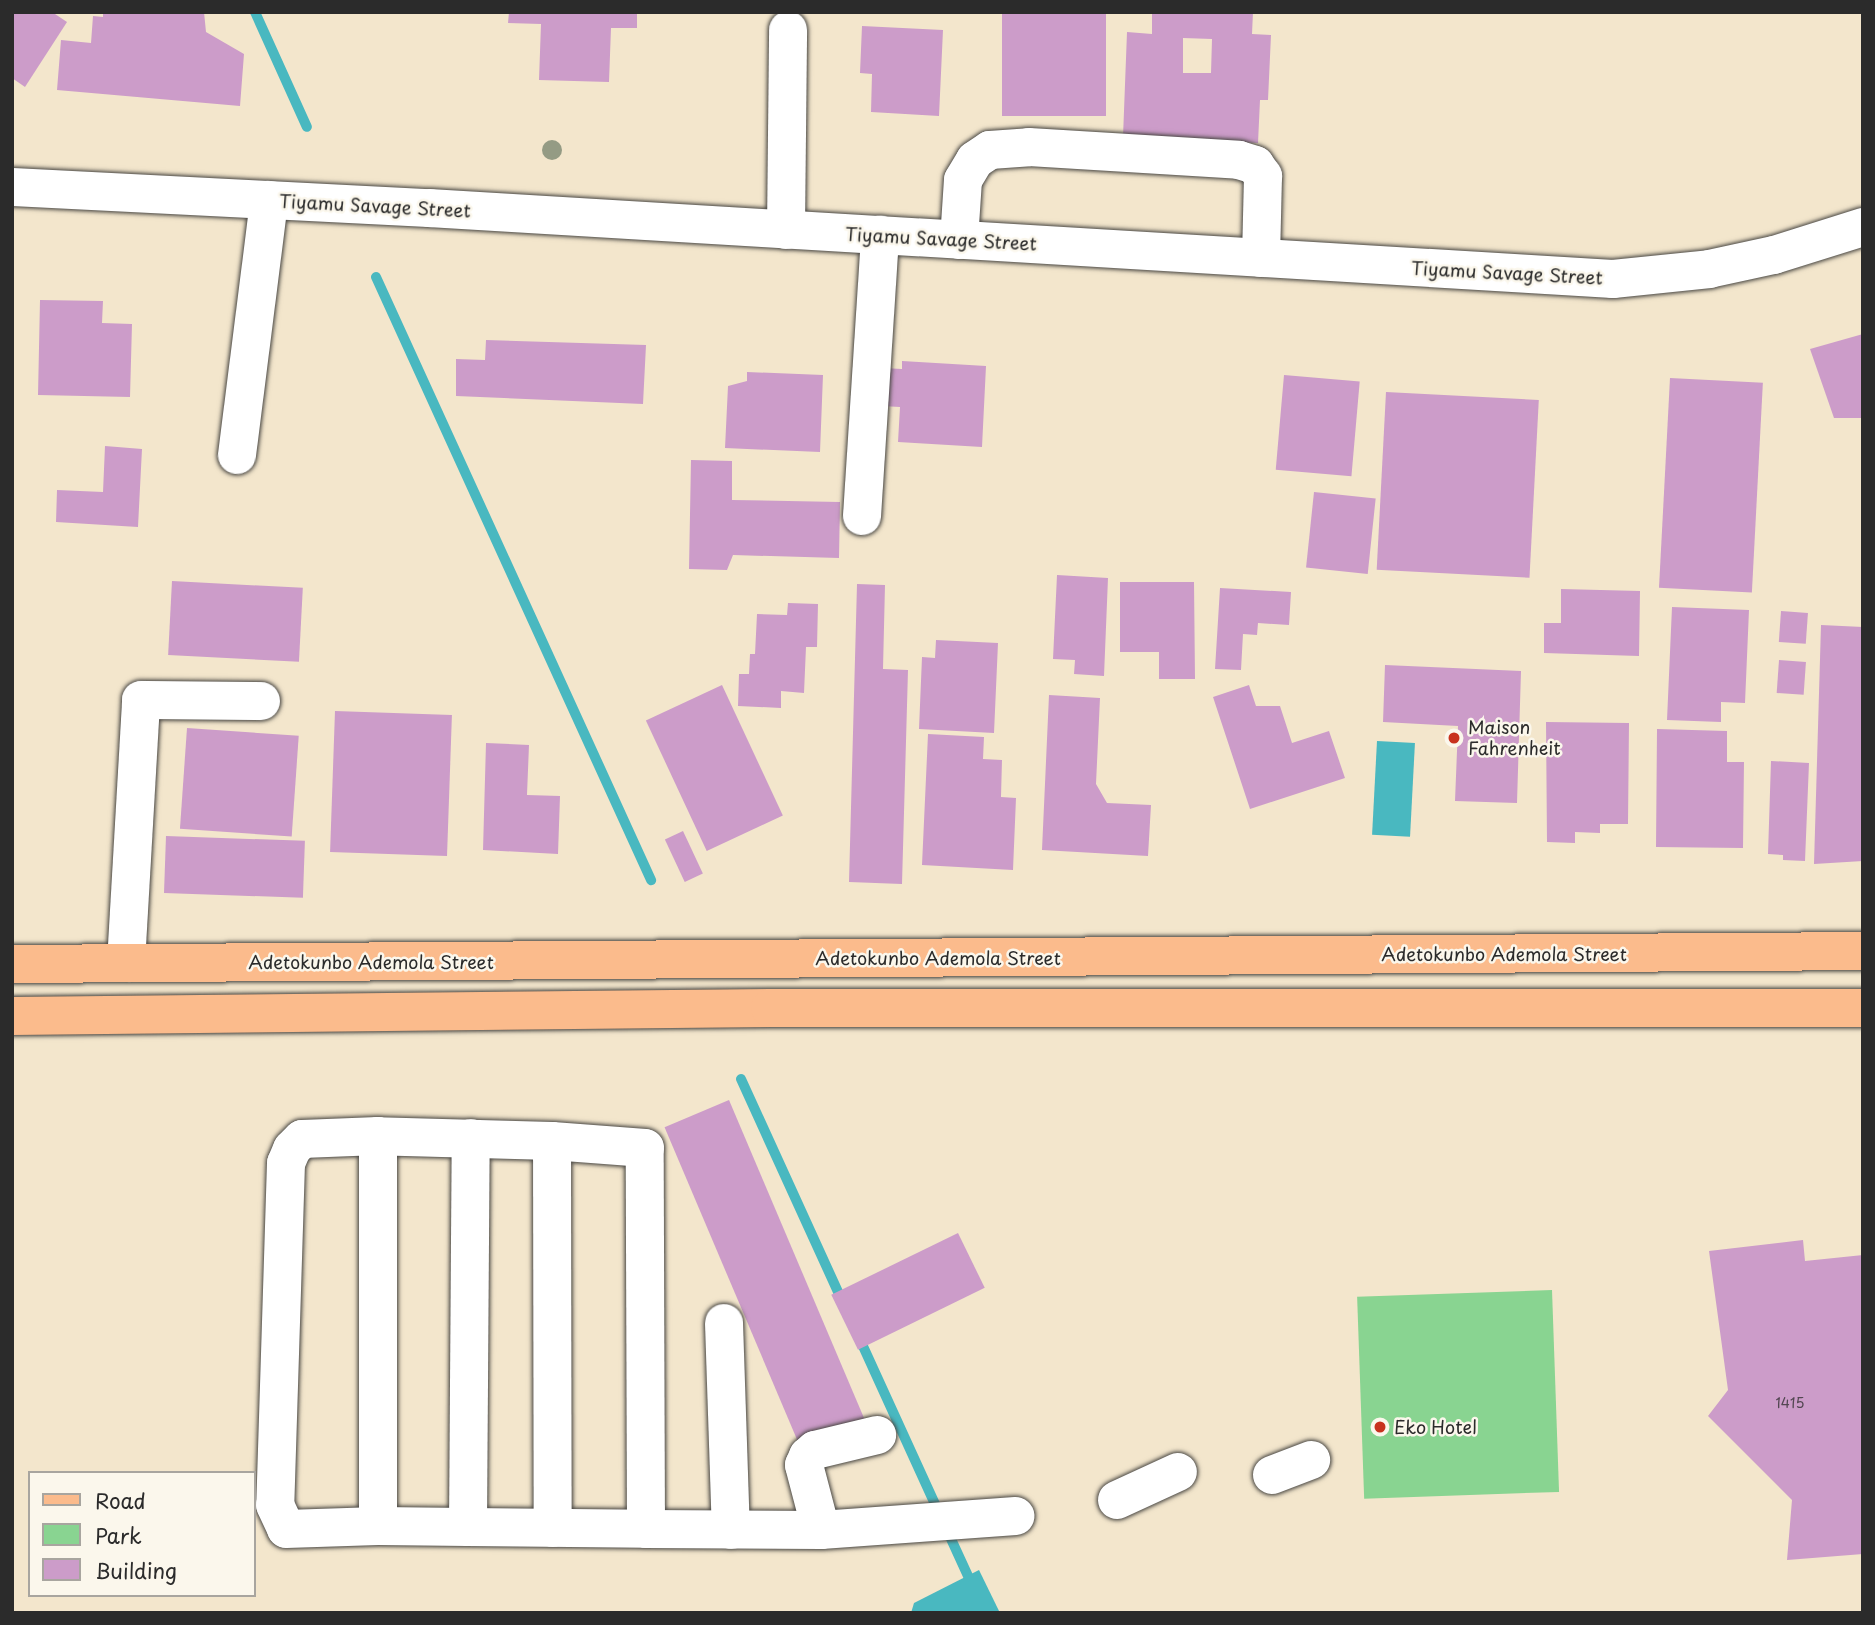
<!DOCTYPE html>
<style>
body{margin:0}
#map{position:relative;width:1875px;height:1625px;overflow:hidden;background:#f3e6cc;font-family:"Playpen Sans",sans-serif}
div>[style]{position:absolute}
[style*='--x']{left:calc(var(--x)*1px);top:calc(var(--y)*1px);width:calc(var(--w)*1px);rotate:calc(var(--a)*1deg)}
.green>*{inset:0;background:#89d491;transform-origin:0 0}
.water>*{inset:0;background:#49b8c0;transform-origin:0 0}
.stream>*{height:10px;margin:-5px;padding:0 5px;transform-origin:5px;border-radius:5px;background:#49b8c0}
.building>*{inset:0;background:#cc9cc9;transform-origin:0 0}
.roads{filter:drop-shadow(0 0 2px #494743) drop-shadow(0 0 2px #494743)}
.minor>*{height:38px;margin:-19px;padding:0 19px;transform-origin:19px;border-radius:19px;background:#fff}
.major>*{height:38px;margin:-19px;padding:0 19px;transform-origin:19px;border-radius:19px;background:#fbbb8c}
.trees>*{width:20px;height:20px;margin:-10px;border-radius:50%;background:#949b84}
.dots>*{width:19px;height:19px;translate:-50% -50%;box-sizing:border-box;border:4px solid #fbf7ec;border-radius:50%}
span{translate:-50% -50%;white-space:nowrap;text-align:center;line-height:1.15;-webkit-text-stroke:5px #fbf7ec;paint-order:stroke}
.number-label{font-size:14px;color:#534752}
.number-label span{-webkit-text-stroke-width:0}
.street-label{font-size:18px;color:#2b2b2b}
.poi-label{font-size:18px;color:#2b2b2b}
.left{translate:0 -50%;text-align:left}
.frame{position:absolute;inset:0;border:14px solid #2b2b2b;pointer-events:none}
.legend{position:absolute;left:28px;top:1471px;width:228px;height:126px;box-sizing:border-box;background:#fbf7ec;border:2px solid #a8a59f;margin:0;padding:9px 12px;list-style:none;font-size:21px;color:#2b2b2b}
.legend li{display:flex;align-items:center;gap:14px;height:35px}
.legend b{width:35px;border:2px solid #a8a59f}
</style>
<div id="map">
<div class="green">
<i style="left:1552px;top:1290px;width:202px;height:195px;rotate:88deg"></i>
</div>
<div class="water">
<i style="left:1377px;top:741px;width:38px;height:94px;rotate:3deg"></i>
<i style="clip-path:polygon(979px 1570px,1000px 1613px,911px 1613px,914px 1603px)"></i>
</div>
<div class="stream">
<i style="--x:255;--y:12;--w:126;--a:65.7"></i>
<i style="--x:376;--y:277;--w:663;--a:65.48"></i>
<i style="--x:741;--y:1079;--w:246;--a:65.5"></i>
<i style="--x:857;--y:1333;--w:198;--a:65.5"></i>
<i style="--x:946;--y:1528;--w:53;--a:65.4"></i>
</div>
<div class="building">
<i style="clip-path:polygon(12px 12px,52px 12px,67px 22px,25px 87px,12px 78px)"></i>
<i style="clip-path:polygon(103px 12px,204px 12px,206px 32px,244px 54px,240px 106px,57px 90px,61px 40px,91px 43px,93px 16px,103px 17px)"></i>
<i style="clip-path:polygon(509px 12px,637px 12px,637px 28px,611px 28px,609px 82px,539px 80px,541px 24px,508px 23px)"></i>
<i style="left:1002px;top:12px;width:104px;height:104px"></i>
<i style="clip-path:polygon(evenodd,1152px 12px,1253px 12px,1252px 34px,1271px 35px,1268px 100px,1260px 100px,1258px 143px,1123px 137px,1127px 32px,1152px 34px,1152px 12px,1183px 38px,1212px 39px,1211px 73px,1183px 73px,1183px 38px)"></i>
<i style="clip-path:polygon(862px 26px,943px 30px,939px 116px,871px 112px,872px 74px,860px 73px)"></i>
<i style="clip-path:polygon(40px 300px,103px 301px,102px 323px,132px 324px,130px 397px,38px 395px)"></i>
<i style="clip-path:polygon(1863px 334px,1863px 418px,1834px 418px,1810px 349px)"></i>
<i style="clip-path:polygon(486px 340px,646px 345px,643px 404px,456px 396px,456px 359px,485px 360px)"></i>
<i style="clip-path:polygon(902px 361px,986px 366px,982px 447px,898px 442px,900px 407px,882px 406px,884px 368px,902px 369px)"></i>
<i style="clip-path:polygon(747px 372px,823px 375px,820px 452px,725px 448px,728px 386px,747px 381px)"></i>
<i style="left:1284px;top:375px;width:76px;height:95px;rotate:5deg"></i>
<i style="left:1670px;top:378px;width:93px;height:210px;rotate:3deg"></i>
<i style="left:1386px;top:392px;width:153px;height:178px;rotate:3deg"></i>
<i style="clip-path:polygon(105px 446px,142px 449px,138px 527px,56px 522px,57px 490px,103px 492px)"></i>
<i style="clip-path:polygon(691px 460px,732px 461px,732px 500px,840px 502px,839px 558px,733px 555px,727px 570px,689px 569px)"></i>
<i style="left:1314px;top:492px;width:62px;height:76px;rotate:6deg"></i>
<i style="clip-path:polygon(1057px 575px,1108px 578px,1104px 676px,1074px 674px,1075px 660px,1053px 659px)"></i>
<i style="left:172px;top:581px;width:131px;height:74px;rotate:3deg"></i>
<i style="clip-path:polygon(1120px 582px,1194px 582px,1195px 679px,1159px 679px,1159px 652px,1120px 652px)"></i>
<i style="clip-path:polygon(857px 584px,885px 585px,883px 669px,908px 670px,902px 884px,849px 882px)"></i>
<i style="clip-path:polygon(1220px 588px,1291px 592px,1289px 625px,1258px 623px,1257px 635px,1243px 634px,1241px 670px,1215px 669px)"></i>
<i style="clip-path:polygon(1561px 589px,1640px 591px,1639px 656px,1544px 653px,1544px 623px,1561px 623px)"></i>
<i style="clip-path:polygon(788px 603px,818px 604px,817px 647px,806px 647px,804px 693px,781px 691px,781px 708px,738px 706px,739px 674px,749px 674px,750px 654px,755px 654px,757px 614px,787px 615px)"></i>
<i style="clip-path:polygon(1672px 607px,1749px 610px,1745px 703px,1721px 702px,1721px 722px,1667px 720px)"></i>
<i style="left:1781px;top:611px;width:27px;height:31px;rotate:4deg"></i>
<i style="clip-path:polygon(1821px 625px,1863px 627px,1863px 861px,1814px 864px)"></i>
<i style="clip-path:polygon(936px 640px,998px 643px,994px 733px,919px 729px,922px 657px,935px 658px)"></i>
<i style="left:1779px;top:660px;width:27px;height:33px;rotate:4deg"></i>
<i style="clip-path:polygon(1385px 665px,1521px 671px,1517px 803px,1455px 801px,1458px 726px,1383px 722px)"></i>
<i style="left:722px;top:685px;width:144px;height:84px;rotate:65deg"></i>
<i style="clip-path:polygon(1249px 685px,1256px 706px,1280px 706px,1292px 743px,1329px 731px,1345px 778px,1250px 809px,1213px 697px)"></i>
<i style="clip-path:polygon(1049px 695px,1100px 698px,1096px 784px,1107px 803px,1151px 805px,1148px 856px,1042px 850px)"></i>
<i style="left:335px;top:711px;width:117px;height:141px;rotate:2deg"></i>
<i style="clip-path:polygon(1546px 722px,1629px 723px,1628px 824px,1600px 824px,1600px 833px,1575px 832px,1575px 843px,1547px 842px)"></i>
<i style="left:187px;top:728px;width:112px;height:101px;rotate:4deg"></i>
<i style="clip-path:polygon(1657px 729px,1727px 731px,1727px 762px,1744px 762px,1743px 848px,1656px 847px)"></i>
<i style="clip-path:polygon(928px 734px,984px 737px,983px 759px,1002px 760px,1001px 797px,1016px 798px,1013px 870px,922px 865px)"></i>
<i style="clip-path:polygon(486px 743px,529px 745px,527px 795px,560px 796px,558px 854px,483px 850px)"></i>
<i style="clip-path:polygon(1771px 761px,1809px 763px,1805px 861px,1783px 860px,1783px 855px,1768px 854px)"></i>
<i style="left:683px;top:831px;width:47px;height:20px;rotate:65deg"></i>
<i style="left:166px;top:836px;width:139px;height:57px;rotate:2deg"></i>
<i style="left:729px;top:1100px;width:355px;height:70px;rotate:67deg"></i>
<i style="left:958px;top:1233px;width:61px;height:141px;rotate:64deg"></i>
<i style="clip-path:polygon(1803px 1240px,1805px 1261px,1863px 1255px,1863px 1554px,1787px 1560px,1792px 1500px,1708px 1416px,1728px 1390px,1709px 1251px)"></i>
</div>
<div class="roads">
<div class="minor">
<i style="--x:12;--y:187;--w:418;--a:2.9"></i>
<i style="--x:429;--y:208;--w:1186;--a:3.43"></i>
<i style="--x:1613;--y:279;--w:97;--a:-5.9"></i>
<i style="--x:1709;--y:269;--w:66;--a:-12.2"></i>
<i style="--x:1774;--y:255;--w:93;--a:-17.5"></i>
<i style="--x:786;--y:230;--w:200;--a:-89.4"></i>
<i style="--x:959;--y:240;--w:60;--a:-86.2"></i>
<i style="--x:963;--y:180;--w:23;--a:-59"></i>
<i style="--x:975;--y:160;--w:18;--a:-34"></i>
<i style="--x:990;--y:150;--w:39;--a:-4"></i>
<i style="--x:1029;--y:147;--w:210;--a:3.5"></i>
<i style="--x:1239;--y:160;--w:17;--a:17"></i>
<i style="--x:1255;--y:165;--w:14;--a:54"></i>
<i style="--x:1263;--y:176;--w:82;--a:91.4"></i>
<i style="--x:237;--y:455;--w:257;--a:-82.8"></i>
<i style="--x:862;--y:516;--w:282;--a:-86.3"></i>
<i style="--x:126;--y:963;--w:263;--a:-86.7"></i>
<i style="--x:141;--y:700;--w:120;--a:0.5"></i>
<i style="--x:378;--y:1136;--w:390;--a:90"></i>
<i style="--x:552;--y:1141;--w:387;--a:89.9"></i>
<i style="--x:724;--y:1323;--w:207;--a:88.1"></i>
<i style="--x:1272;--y:1475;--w:42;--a:-21"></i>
<i style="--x:1117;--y:1500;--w:67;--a:-24.7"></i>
<i style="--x:468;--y:1527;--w:389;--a:-89.6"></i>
<i style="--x:646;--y:1529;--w:381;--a:-90.2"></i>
<i style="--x:645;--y:1148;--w:93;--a:-175.7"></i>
<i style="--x:552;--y:1141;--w:174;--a:-178.4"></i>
<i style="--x:378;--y:1136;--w:76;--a:177.7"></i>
<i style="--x:302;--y:1139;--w:14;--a:135"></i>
<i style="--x:292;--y:1149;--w:15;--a:113"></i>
<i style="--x:286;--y:1163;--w:342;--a:91.8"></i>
<i style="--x:275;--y:1505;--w:26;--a:65"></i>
<i style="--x:286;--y:1529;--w:92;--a:-1.9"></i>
<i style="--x:378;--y:1526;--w:90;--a:0.6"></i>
<i style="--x:468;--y:1527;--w:178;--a:0.6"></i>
<i style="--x:646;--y:1529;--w:175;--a:0.3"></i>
<i style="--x:821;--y:1530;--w:195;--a:-4.1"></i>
<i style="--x:821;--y:1530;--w:67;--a:-104.7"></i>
<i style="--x:804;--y:1465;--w:10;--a:-66"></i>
<i style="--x:808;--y:1456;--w:9;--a:-41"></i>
<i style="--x:815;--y:1450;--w:64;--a:-13.6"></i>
</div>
<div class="major">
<i style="--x:12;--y:964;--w:1851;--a:-0.4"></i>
<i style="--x:12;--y:1016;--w:758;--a:-0.6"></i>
<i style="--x:770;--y:1008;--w:1093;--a:0"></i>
</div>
</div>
<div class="trees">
<i style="left:552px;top:150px"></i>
</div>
<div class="dots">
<i style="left:1454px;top:738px;background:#c8321e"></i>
<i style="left:1380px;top:1427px;background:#c8321e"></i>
</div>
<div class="number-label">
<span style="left:1790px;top:1403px">1415</span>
</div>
<div class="street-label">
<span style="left:375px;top:206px;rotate:3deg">Tiyamu Savage Street</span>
<span style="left:941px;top:239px;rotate:3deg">Tiyamu Savage Street</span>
<span style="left:1507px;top:273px;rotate:3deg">Tiyamu Savage Street</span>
<span style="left:1504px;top:954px">Adetokunbo Ademola Street</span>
<span style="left:938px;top:958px">Adetokunbo Ademola Street</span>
<span style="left:371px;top:962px">Adetokunbo Ademola Street</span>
</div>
<div class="poi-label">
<span class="left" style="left:1468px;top:738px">Maison<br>Fahrenheit</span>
<span class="left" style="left:1394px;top:1427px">Eko Hotel</span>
</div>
<div class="frame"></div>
<ul class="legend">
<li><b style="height:9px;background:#fbbb8c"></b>Road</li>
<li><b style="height:19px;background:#89d491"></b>Park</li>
<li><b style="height:19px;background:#cc9cc9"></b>Building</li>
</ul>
</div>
